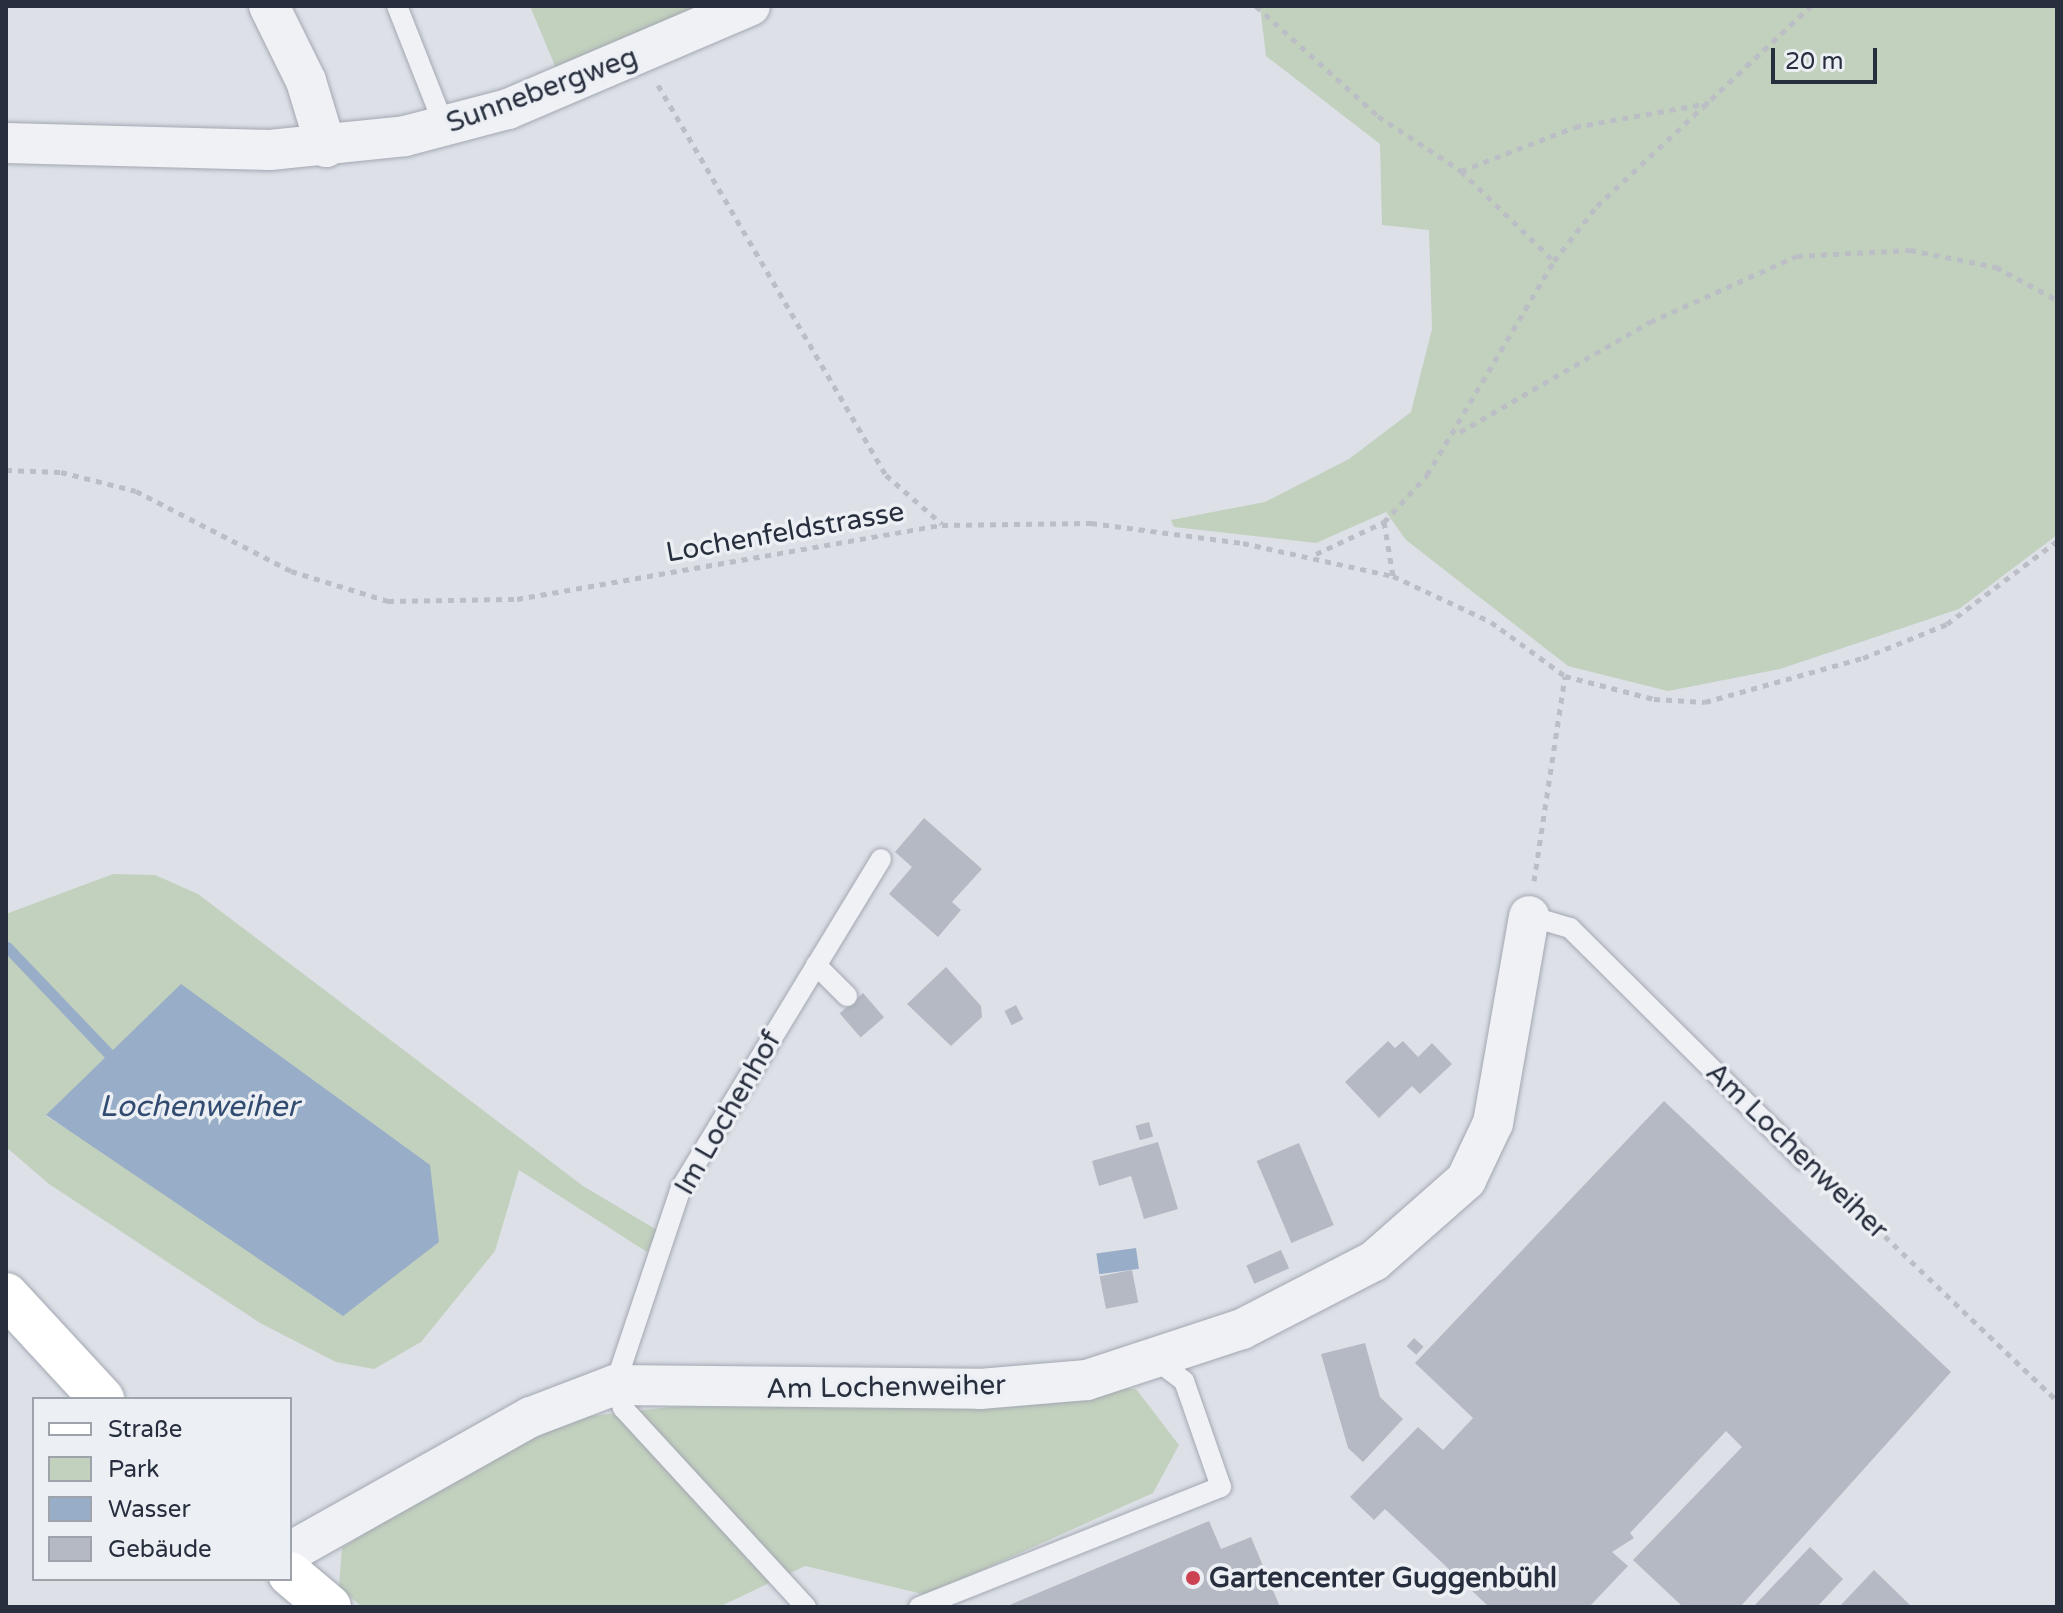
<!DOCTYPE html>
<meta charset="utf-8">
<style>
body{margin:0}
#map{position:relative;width:2063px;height:1613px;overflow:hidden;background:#dde0e7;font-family:"Varela Round",sans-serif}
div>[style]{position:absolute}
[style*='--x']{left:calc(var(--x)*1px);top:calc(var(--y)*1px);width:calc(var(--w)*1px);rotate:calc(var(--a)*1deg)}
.green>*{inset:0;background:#c2d0be}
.water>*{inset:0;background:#98adc7;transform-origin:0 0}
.stream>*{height:11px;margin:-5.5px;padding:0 5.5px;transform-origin:5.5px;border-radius:5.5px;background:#98adc7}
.building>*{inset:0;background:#b4b9c3;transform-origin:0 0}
.path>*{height:5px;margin-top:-2.5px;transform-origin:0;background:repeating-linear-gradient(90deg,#bbbec5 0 6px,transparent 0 12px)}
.roads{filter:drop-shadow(0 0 2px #a3a7b1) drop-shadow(0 0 2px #a3a7b1)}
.service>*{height:20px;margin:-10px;padding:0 10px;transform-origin:10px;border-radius:10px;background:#eff1f5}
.minor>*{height:40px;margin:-20px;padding:0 20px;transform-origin:20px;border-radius:20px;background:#eff1f5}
.secondary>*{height:44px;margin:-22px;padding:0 22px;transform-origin:22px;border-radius:22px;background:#fff}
.dots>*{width:22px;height:22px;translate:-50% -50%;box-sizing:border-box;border:4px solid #eceff4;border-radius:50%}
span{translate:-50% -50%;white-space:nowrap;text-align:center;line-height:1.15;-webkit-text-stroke:7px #eceff4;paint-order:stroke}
.street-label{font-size:28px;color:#272e3d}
.poi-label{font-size:28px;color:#272e3d;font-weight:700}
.left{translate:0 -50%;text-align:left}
.water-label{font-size:30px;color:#324b70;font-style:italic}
.frame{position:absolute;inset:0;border:8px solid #272e3d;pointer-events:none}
.legend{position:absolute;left:32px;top:1397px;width:260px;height:184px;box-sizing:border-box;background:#eceff4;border:2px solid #9da2ab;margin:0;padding:10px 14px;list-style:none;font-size:24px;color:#272e3d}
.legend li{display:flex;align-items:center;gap:16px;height:40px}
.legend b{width:40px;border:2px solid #9da2ab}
.scale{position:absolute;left:1771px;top:48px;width:106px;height:36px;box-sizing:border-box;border:4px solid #272e3d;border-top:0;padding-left:10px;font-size:24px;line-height:28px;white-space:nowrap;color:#272e3d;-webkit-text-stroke:6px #eceff4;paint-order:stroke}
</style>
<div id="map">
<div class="green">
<i style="clip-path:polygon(530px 6px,731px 6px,560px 78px)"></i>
<i style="clip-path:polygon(1260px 6px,2057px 6px,2057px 535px,1959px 609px,1780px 669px,1668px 691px,1568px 666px,1406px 540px,1386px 512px,1316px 543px,1174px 527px,1171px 520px,1265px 502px,1349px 459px,1411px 412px,1432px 329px,1429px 230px,1382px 225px,1380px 144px,1266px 56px)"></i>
<i style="clip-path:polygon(evenodd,113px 874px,155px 875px,198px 894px,583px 1186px,657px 1230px,647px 1252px,519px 1170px,495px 1251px,421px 1342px,374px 1369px,336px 1362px,260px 1323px,49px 1184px,6px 1147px,6px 914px,113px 874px,110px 1055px,183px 1201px,46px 1116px,110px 1055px)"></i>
<i style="clip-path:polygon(1106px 1388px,1136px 1389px,1179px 1445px,1153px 1493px,927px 1595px,805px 1566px,719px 1607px,362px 1607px,339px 1587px,342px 1548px,454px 1476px,573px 1418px,671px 1407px,1081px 1400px)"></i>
</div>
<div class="water">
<i style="clip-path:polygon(181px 984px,430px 1165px,439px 1242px,343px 1316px,46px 1115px)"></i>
<i style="left:1136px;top:1248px;width:21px;height:40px;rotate:82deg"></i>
</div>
<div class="stream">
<i style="--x:7;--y:947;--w:149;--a:46.4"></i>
</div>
<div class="building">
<i style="clip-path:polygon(924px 818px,982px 869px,952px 902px,961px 910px,938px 937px,889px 894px,912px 867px,895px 852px)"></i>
<i style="clip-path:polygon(946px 967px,981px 1006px,982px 1017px,951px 1046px,907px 1004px)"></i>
<i style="left:863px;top:993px;width:32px;height:31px;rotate:49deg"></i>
<i style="left:1016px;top:1005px;width:16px;height:13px;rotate:63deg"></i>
<i style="clip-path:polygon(1388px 1041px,1395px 1048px,1403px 1041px,1418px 1057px,1432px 1043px,1452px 1064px,1420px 1094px,1412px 1086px,1379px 1118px,1345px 1082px)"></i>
<i style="clip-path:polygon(1664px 1101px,1951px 1372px,1740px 1607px,1683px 1607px,1633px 1560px,1742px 1447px,1726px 1431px,1630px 1533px,1634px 1538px,1612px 1552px,1628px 1566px,1589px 1607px,1487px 1605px,1385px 1509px,1374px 1520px,1350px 1497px,1418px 1427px,1443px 1450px,1473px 1418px,1415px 1363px)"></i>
<i style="left:1149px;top:1122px;width:15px;height:14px;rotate:74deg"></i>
<i style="clip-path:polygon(1158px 1142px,1178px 1209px,1144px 1219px,1131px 1176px,1099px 1186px,1092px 1161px)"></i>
<i style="left:1299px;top:1143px;width:89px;height:46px;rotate:67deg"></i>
<i style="left:1281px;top:1250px;width:20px;height:38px;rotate:66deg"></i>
<i style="left:1132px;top:1270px;width:33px;height:33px;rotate:79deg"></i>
<i style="left:1414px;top:1338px;width:13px;height:11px;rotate:42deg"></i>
<i style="clip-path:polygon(1365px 1343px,1380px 1397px,1403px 1419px,1363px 1462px,1348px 1448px,1321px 1354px)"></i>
<i style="clip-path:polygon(1209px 1521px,1221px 1549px,1251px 1537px,1280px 1607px,1005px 1607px)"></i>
<i style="clip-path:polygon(1810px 1547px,1843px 1579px,1817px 1607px,1753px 1607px)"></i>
<i style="clip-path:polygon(1874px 1570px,1912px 1607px,1839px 1607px)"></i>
</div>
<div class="path">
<i style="--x:1256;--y:6;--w:164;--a:42"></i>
<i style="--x:1378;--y:116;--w:100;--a:33.5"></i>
<i style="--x:1461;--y:171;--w:129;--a:44.1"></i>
<i style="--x:658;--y:85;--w:452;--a:59.7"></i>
<i style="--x:886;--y:475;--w:74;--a:41.2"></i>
<i style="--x:1461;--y:171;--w:122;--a:-21.1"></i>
<i style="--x:1575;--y:127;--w:136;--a:-10.2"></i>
<i style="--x:1460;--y:432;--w:220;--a:-30.1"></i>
<i style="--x:1650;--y:322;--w:161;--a:-24.2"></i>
<i style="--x:1797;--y:256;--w:113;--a:-3"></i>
<i style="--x:1910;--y:250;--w:88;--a:11.2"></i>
<i style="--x:1996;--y:267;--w:69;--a:28.4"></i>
<i style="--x:6;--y:470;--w:55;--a:2.1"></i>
<i style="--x:61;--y:472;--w:77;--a:14.2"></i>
<i style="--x:136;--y:491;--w:174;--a:27.3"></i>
<i style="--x:291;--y:571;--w:102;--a:17.2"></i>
<i style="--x:388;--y:601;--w:129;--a:-0.9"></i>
<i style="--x:517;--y:599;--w:431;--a:-9.9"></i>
<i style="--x:942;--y:525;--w:149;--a:-0.8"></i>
<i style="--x:1091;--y:523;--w:153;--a:7.5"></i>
<i style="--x:1243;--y:543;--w:154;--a:12.4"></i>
<i style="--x:1393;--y:576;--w:108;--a:25.1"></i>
<i style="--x:1491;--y:622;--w:92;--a:36.1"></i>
<i style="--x:1565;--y:676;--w:92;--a:14.5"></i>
<i style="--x:1654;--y:699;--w:51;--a:3.4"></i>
<i style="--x:1705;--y:702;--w:164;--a:-15.6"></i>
<i style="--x:1863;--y:658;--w:91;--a:-22"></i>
<i style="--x:1947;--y:624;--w:138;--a:-37"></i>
<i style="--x:1384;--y:522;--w:55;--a:80.5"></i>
<i style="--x:1316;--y:554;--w:75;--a:-25.2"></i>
<i style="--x:1384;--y:522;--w:64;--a:-47.5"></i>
<i style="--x:1427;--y:475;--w:249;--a:-59.3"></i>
<i style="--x:1554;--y:261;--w:70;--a:-52"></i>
<i style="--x:1597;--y:206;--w:293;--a:-43.1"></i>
<i style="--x:1534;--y:881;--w:207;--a:-81.4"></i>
<i style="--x:1824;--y:1178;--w:323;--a:43.7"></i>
</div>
<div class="roads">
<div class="service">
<i style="--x:397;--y:6;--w:131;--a:68.5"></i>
<i style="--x:1529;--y:916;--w:43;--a:16.3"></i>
<i style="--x:1570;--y:928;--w:330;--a:44.8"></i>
<i style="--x:816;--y:965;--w:44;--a:45"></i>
<i style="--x:806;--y:1607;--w:270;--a:-132.6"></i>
<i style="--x:623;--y:1408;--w:24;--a:-109"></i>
<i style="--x:615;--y:1385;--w:208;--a:-71.5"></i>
<i style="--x:681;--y:1188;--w:385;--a:-58.7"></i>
<i style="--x:919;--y:1607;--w:325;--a:-21.7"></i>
<i style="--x:1221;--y:1487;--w:112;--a:-109.2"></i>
<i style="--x:1184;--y:1381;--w:39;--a:-143"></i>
</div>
<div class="minor">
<i style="--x:269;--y:6;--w:84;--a:63.7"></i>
<i style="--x:306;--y:81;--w:69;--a:73.1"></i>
<i style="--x:6;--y:143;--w:264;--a:1.5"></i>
<i style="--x:270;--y:150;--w:136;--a:-5.9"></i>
<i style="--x:405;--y:136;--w:106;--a:-14.7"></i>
<i style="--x:508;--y:109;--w:263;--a:-23.1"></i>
<i style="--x:290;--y:1552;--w:276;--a:-29.3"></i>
<i style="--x:531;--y:1417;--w:90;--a:-20.9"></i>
<i style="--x:615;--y:1385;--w:365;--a:0.6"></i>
<i style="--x:980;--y:1389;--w:107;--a:-4.8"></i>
<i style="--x:1087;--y:1380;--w:163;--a:-18.2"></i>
<i style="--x:1242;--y:1329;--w:148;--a:-27.3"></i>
<i style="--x:1374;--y:1261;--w:123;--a:-41.4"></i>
<i style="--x:1466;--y:1180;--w:63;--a:-64.7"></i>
<i style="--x:1493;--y:1123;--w:210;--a:-80.1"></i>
</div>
<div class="secondary">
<i style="--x:6;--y:1295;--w:142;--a:47.3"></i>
<i style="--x:290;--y:1574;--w:51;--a:40.2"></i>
</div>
</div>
<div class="dots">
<i style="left:1193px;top:1578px;background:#cc4252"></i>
</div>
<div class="street-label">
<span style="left:542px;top:90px;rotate:-20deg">Sunnebergweg</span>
<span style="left:785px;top:532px;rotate:-10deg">Lochenfeldstrasse</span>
<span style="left:728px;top:1113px;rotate:-60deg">Im Lochenhof</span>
<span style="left:1797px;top:1151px;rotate:44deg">Am Lochenweiher</span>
<span style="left:886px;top:1387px;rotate:-1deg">Am Lochenweiher</span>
</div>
<div class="poi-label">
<span class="left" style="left:1209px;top:1578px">Gartencenter Guggenbühl</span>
</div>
<div class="water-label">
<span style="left:199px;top:1107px">Lochenweiher</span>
</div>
<div class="frame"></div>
<ul class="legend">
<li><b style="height:10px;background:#fff"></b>Straße</li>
<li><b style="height:22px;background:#c2d0be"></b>Park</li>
<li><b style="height:22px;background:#98adc7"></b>Wasser</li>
<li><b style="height:22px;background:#b4b9c3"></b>Gebäude</li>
</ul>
<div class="scale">20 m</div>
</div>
